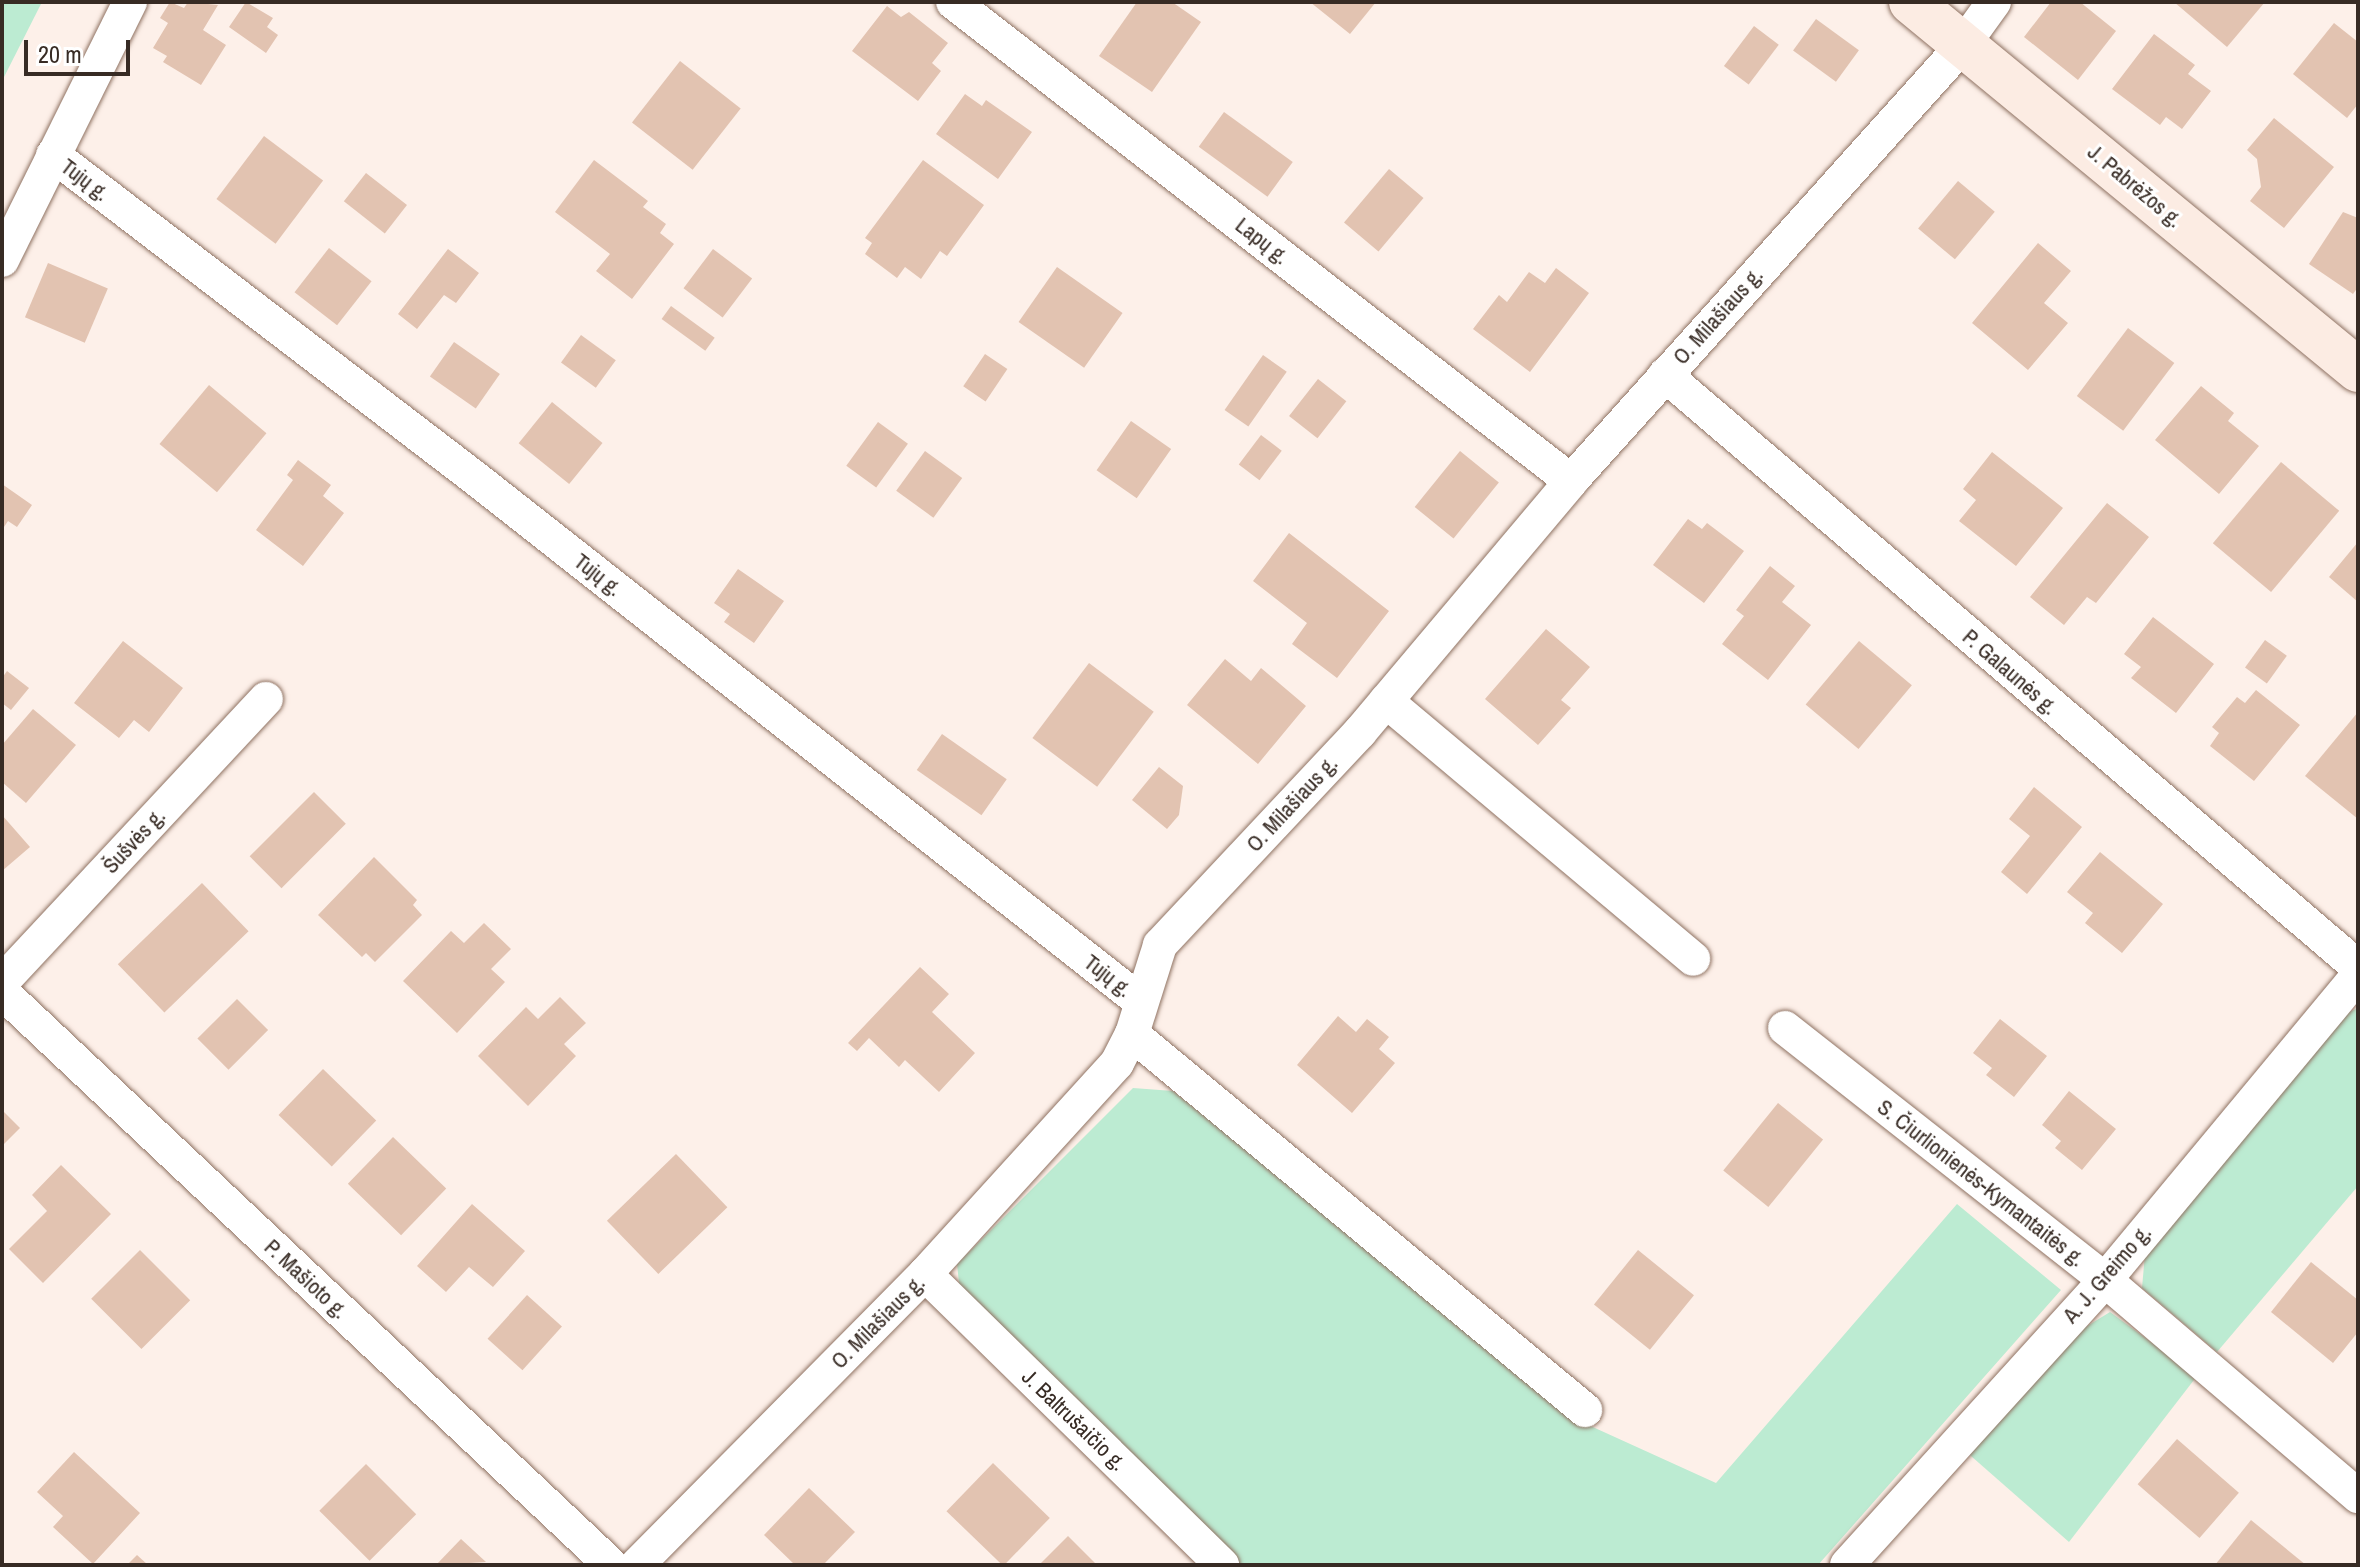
<!DOCTYPE html>
<meta charset="utf-8">
<style>
body{margin:0}
#map{position:relative;width:2360px;height:1567px;overflow:hidden;background:#fdf0e9;font-family:"Archivo Narrow",sans-serif}
div>[style]{position:absolute}
[style*='--x']{left:calc(var(--x)*1px);top:calc(var(--y)*1px);width:calc(var(--w)*1px);rotate:calc(var(--a)*1deg)}
.green>*{inset:0;background:#bcebd2}
.building>*{inset:0;background:#e2c3b1;transform-origin:0 0}
.roads{filter:drop-shadow(0 0 2px #8f7262) drop-shadow(0 0 2px #8f7262)}
.street>*{height:34px;margin:-17px;padding:0 17px;transform-origin:17px;border-radius:17px;background:#fff}
.secondary>*{height:44px;margin:-22px;padding:0 22px;transform-origin:22px;border-radius:22px;background:#fcece3}
span{translate:-50% -50%;white-space:nowrap;text-align:center;line-height:1.15;-webkit-text-stroke:6px #fff;paint-order:stroke}
.street-label{font-size:22px;color:#372b24}
.frame{position:absolute;inset:0;border:4px solid #372b24;pointer-events:none}
.scale{position:absolute;left:24px;top:40px;width:106px;height:36px;box-sizing:border-box;border:4px solid #372b24;border-top:0;padding-left:10px;font-size:24px;line-height:28px;white-space:nowrap;color:#372b24;-webkit-text-stroke:6px #fff;paint-order:stroke}
</style>
<div id="map">
<div class="green">
<i style="clip-path:polygon(2px 2px,42px 2px,2px 81px)"></i>
<i style="clip-path:polygon(2358px 1008px,2358px 1186px,2217px 1352px,2142px 1288px,2145px 1254px,2341px 1016px)"></i>
<i style="clip-path:polygon(1133px 1088px,1173px 1091px,1584px 1423px,1716px 1483px,1957px 1204px,2061px 1290px,1818px 1565px,1240px 1565px,960px 1292px,957px 1264px)"></i>
<i style="clip-path:polygon(2110px 1312px,2197px 1376px,2069px 1542px,1963px 1449px,2066px 1339px)"></i>
</div>
<div class="building">
<i style="clip-path:polygon(170px 2px,184px 8px,188px 2px,218px 5px,203px 30px,226px 45px,201px 85px,163px 62px,167px 56px,153px 48px,168px 23px,160px 18px)"></i>
<i style="clip-path:polygon(246px 2px,273px 18px,267px 27px,278px 35px,266px 53px,229px 27px)"></i>
<i style="clip-path:polygon(1137px 2px,1172px 2px,1201px 22px,1152px 92px,1099px 56px)"></i>
<i style="clip-path:polygon(1310px 2px,1376px 2px,1350px 34px)"></i>
<i style="clip-path:polygon(2051px 2px,2080px 2px,2116px 31px,2078px 80px,2024px 37px)"></i>
<i style="clip-path:polygon(2174px 2px,2265px 2px,2227px 47px)"></i>
<i style="clip-path:polygon(887px 6px,901px 17px,909px 12px,948px 43px,932px 63px,941px 71px,918px 101px,852px 51px)"></i>
<i style="left:1816px;top:19px;width:53px;height:39px;rotate:36deg"></i>
<i style="clip-path:polygon(2334px 23px,2358px 42px,2358px 104px,2347px 118px,2293px 74px)"></i>
<i style="left:1754px;top:26px;width:31px;height:50px;rotate:37deg"></i>
<i style="clip-path:polygon(2154px 34px,2195px 65px,2188px 74px,2211px 91px,2182px 129px,2166px 117px,2160px 125px,2112px 89px)"></i>
<i style="left:680px;top:61px;width:77px;height:78px;rotate:38deg"></i>
<i style="clip-path:polygon(965px 94px,982px 106px,986px 100px,1032px 132px,998px 179px,936px 134px)"></i>
<i style="left:1224px;top:112px;width:85px;height:43px;rotate:36deg"></i>
<i style="clip-path:polygon(2274px 118px,2334px 167px,2284px 228px,2250px 201px,2261px 187px,2257px 159px,2247px 150px)"></i>
<i style="left:264px;top:136px;width:74px;height:79px;rotate:37deg"></i>
<i style="clip-path:polygon(594px 160px,648px 201px,643px 207px,666px 224px,660px 233px,674px 244px,632px 299px,596px 271px,610px 254px,555px 212px)"></i>
<i style="clip-path:polygon(923px 160px,984px 205px,947px 256px,940px 251px,921px 279px,905px 267px,897px 278px,865px 254px,872px 243px,865px 238px)"></i>
<i style="left:1389px;top:169px;width:45px;height:70px;rotate:40deg"></i>
<i style="left:366px;top:173px;width:52px;height:36px;rotate:38deg"></i>
<i style="left:1958px;top:181px;width:48px;height:62px;rotate:40deg"></i>
<i style="clip-path:polygon(2343px 212px,2358px 218px,2358px 287px,2353px 294px,2309px 264px)"></i>
<i style="clip-path:polygon(2038px 243px,2071px 271px,2044px 303px,2068px 323px,2028px 370px,1972px 323px)"></i>
<i style="left:329px;top:248px;width:54px;height:56px;rotate:38deg"></i>
<i style="clip-path:polygon(448px 249px,479px 273px,456px 303px,444px 295px,417px 329px,398px 314px)"></i>
<i style="left:713px;top:249px;width:49px;height:49px;rotate:37deg"></i>
<i style="left:48px;top:263px;width:65px;height:59px;rotate:23deg"></i>
<i style="left:1057px;top:267px;width:80px;height:67px;rotate:35deg"></i>
<i style="clip-path:polygon(1556px 268px,1589px 293px,1530px 372px,1473px 329px,1499px 295px,1507px 302px,1529px 272px,1545px 283px)"></i>
<i style="left:671px;top:306px;width:54px;height:16px;rotate:36deg"></i>
<i style="left:2128px;top:328px;width:58px;height:85px;rotate:37deg"></i>
<i style="left:581px;top:335px;width:43px;height:34px;rotate:36deg"></i>
<i style="left:454px;top:342px;width:56px;height:42px;rotate:35deg"></i>
<i style="left:985px;top:354px;width:27px;height:39px;rotate:34deg"></i>
<i style="left:1263px;top:355px;width:29px;height:67px;rotate:35deg"></i>
<i style="left:1318px;top:379px;width:36px;height:47px;rotate:38deg"></i>
<i style="left:209px;top:385px;width:75px;height:77px;rotate:40deg"></i>
<i style="clip-path:polygon(2201px 386px,2234px 413px,2228px 421px,2259px 446px,2219px 494px,2155px 440px)"></i>
<i style="left:552px;top:402px;width:65px;height:53px;rotate:39deg"></i>
<i style="left:1131px;top:421px;width:49px;height:60px;rotate:35deg"></i>
<i style="left:878px;top:422px;width:37px;height:54px;rotate:36deg"></i>
<i style="left:1261px;top:435px;width:26px;height:37px;rotate:37deg"></i>
<i style="left:925px;top:451px;width:46px;height:49px;rotate:36deg"></i>
<i style="left:1460px;top:451px;width:50px;height:72px;rotate:39deg"></i>
<i style="clip-path:polygon(1992px 452px,2063px 508px,2016px 566px,1959px 521px,1976px 500px,1963px 489px)"></i>
<i style="clip-path:polygon(298px 460px,331px 485px,323px 496px,344px 513px,303px 566px,256px 530px,293px 480px,287px 475px)"></i>
<i style="left:2281px;top:462px;width:76px;height:106px;rotate:40deg"></i>
<i style="clip-path:polygon(2px 484px,32px 505px,17px 527px,8px 521px,2px 530px)"></i>
<i style="clip-path:polygon(2107px 503px,2149px 537px,2096px 603px,2087px 597px,2064px 625px,2030px 597px)"></i>
<i style="clip-path:polygon(1688px 519px,1702px 529px,1707px 523px,1744px 551px,1704px 603px,1653px 565px)"></i>
<i style="clip-path:polygon(1289px 533px,1389px 611px,1337px 678px,1292px 644px,1307px 623px,1253px 581px)"></i>
<i style="clip-path:polygon(2358px 542px,2358px 602px,2329px 577px)"></i>
<i style="clip-path:polygon(1770px 566px,1795px 586px,1782px 602px,1811px 625px,1768px 680px,1722px 644px,1744px 616px,1736px 610px)"></i>
<i style="clip-path:polygon(738px 569px,784px 601px,754px 643px,724px 622px,730px 614px,714px 603px)"></i>
<i style="clip-path:polygon(2153px 617px,2214px 664px,2176px 713px,2131px 678px,2141px 667px,2124px 654px)"></i>
<i style="clip-path:polygon(1546px 629px,1590px 667px,1561px 700px,1571px 708px,1538px 745px,1485px 699px)"></i>
<i style="left:2265px;top:640px;width:27px;height:34px;rotate:36deg"></i>
<i style="clip-path:polygon(123px 641px,183px 688px,149px 732px,134px 720px,119px 738px,74px 703px)"></i>
<i style="left:1859px;top:641px;width:69px;height:83px;rotate:40deg"></i>
<i style="clip-path:polygon(1225px 659px,1251px 681px,1261px 668px,1306px 706px,1258px 764px,1187px 705px)"></i>
<i style="left:1089px;top:663px;width:81px;height:94px;rotate:37deg"></i>
<i style="clip-path:polygon(7px 671px,29px 688px,11px 710px,2px 703px,2px 678px)"></i>
<i style="clip-path:polygon(2256px 690px,2300px 725px,2254px 781px,2210px 746px,2219px 733px,2212px 727px,2237px 697px,2245px 703px)"></i>
<i style="clip-path:polygon(33px 709px,76px 745px,26px 803px,2px 782px,2px 745px)"></i>
<i style="clip-path:polygon(2358px 712px,2358px 819px,2305px 776px)"></i>
<i style="left:942px;top:734px;width:79px;height:44px;rotate:35deg"></i>
<i style="clip-path:polygon(1159px 767px,1183px 786px,1179px 815px,1167px 829px,1132px 800px)"></i>
<i style="clip-path:polygon(2034px 787px,2082px 827px,2027px 894px,2001px 872px,2030px 836px,2009px 819px)"></i>
<i style="left:314px;top:792px;width:45px;height:91px;rotate:45deg"></i>
<i style="clip-path:polygon(2px 815px,30px 847px,2px 871px)"></i>
<i style="clip-path:polygon(2100px 852px,2163px 904px,2122px 953px,2085px 923px,2093px 913px,2067px 892px)"></i>
<i style="clip-path:polygon(374px 857px,417px 900px,413px 905px,422px 915px,375px 962px,366px 953px,362px 957px,318px 915px)"></i>
<i style="left:202px;top:883px;width:67px;height:117px;rotate:46deg"></i>
<i style="clip-path:polygon(484px 923px,511px 949px,491px 969px,505px 982px,457px 1033px,403px 981px,451px 931px,464px 943px)"></i>
<i style="clip-path:polygon(920px 967px,949px 994px,932px 1012px,975px 1053px,939px 1092px,905px 1060px,899px 1067px,869px 1038px,857px 1051px,848px 1043px)"></i>
<i style="clip-path:polygon(560px 997px,586px 1023px,564px 1044px,576px 1056px,528px 1106px,478px 1056px,526px 1007px,538px 1019px)"></i>
<i style="left:237px;top:999px;width:44px;height:56px;rotate:45deg"></i>
<i style="clip-path:polygon(1338px 1016px,1356px 1032px,1367px 1019px,1389px 1037px,1379px 1049px,1395px 1063px,1352px 1113px,1297px 1065px)"></i>
<i style="clip-path:polygon(2000px 1019px,2047px 1056px,2014px 1097px,1986px 1075px,1992px 1068px,1973px 1053px)"></i>
<i style="left:323px;top:1069px;width:74px;height:64px;rotate:44deg"></i>
<i style="clip-path:polygon(2069px 1091px,2116px 1129px,2082px 1170px,2055px 1148px,2061px 1141px,2042px 1125px)"></i>
<i style="left:1778px;top:1103px;width:58px;height:87px;rotate:39deg"></i>
<i style="clip-path:polygon(2px 1110px,20px 1128px,2px 1146px)"></i>
<i style="left:393px;top:1137px;width:74px;height:65px;rotate:44deg"></i>
<i style="left:676px;top:1154px;width:74px;height:96px;rotate:46deg"></i>
<i style="clip-path:polygon(61px 1165px,111px 1214px,43px 1283px,9px 1249px,47px 1211px,32px 1195px)"></i>
<i style="clip-path:polygon(472px 1204px,525px 1251px,493px 1287px,469px 1267px,446px 1292px,417px 1266px)"></i>
<i style="left:140px;top:1250px;width:71px;height:69px;rotate:45deg"></i>
<i style="left:1638px;top:1250px;width:72px;height:70px;rotate:39deg"></i>
<i style="clip-path:polygon(2311px 1262px,2358px 1300px,2358px 1332px,2333px 1363px,2271px 1312px)"></i>
<i style="left:527px;top:1295px;width:47px;height:59px;rotate:42deg"></i>
<i style="left:2177px;top:1439px;width:82px;height:60px;rotate:41deg"></i>
<i style="clip-path:polygon(74px 1452px,140px 1513px,93px 1564px,53px 1527px,63px 1516px,37px 1492px)"></i>
<i style="left:993px;top:1463px;width:79px;height:67px;rotate:44deg"></i>
<i style="left:366px;top:1464px;width:71px;height:66px;rotate:45deg"></i>
<i style="clip-path:polygon(809px 1488px,855px 1532px,823px 1565px,795px 1565px,764px 1535px)"></i>
<i style="clip-path:polygon(2251px 1520px,2306px 1565px,2215px 1565px)"></i>
<i style="clip-path:polygon(1068px 1536px,1097px 1565px,1039px 1565px)"></i>
<i style="clip-path:polygon(461px 1539px,486px 1562px,436px 1565px)"></i>
<i style="clip-path:polygon(137px 1555px,148px 1565px,127px 1565px)"></i>
</div>
<div class="roads">
<div class="street">
<i style="--x:953;--y:2;--w:782;--a:37.78"></i>
<i style="--x:53;--y:155;--w:531;--a:37.43"></i>
<i style="--x:475;--y:478;--w:846;--a:38.18"></i>
<i style="--x:2;--y:260;--w:288;--a:-63.6"></i>
<i style="--x:1665;--y:375;--w:911;--a:40.51"></i>
<i style="--x:1386;--y:701;--w:401;--a:40"></i>
<i style="--x:2;--y:982;--w:387;--a:-47"></i>
<i style="--x:2;--y:992;--w:836;--a:43.26"></i>
<i style="--x:1785;--y:1028;--w:407;--a:38.2"></i>
<i style="--x:2105;--y:1280;--w:333;--a:40.5"></i>
<i style="--x:1132;--y:1034;--w:589;--a:39.69"></i>
<i style="--x:925;--y:1274;--w:416;--a:44.4"></i>
<i style="--x:637;--y:1565;--w:409;--a:-45.3"></i>
<i style="--x:925;--y:1274;--w:285;--a:-47.7"></i>
<i style="--x:1117;--y:1063;--w:33;--a:-63"></i>
<i style="--x:1132;--y:1034;--w:93;--a:-72.5"></i>
<i style="--x:1160;--y:945;--w:292;--a:-46.8"></i>
<i style="--x:1360;--y:732;--w:328;--a:-49.9"></i>
<i style="--x:1571;--y:481;--w:586;--a:-48.04"></i>
<i style="--x:1963;--y:45;--w:53;--a:-54.2"></i>
<i style="--x:1847;--y:1565;--w:384;--a:-47.8"></i>
<i style="--x:2105;--y:1280;--w:396;--a:-50.3"></i>
</div>
<div class="secondary">
<i style="--x:1911;--y:2;--w:579;--a:39.46"></i>
</div>
</div>
<div class="street-label">
<span style="left:85px;top:180px;rotate:37deg">Tujų g.</span>
<span style="left:2135px;top:186px;rotate:40deg">J. Pabrėžos g.</span>
<span style="left:1262px;top:241px;rotate:38deg">Lapų g.</span>
<span style="left:1718px;top:316px;rotate:-48deg">O. Milašiaus g.</span>
<span style="left:598px;top:575px;rotate:38deg">Tujų g.</span>
<span style="left:2010px;top:672px;rotate:41deg">P. Galaunės g.</span>
<span style="left:1292px;top:804px;rotate:-47deg">O. Milašiaus g.</span>
<span style="left:134px;top:841px;rotate:-47deg">Šušvės g.</span>
<span style="left:1108px;top:976px;rotate:38deg">Tujų g.</span>
<span style="left:1981px;top:1183px;rotate:38deg">S. Čiurlionienės-Kymantaitės g.</span>
<span style="left:2107px;top:1274px;rotate:-49deg">A. J. Greimo g.</span>
<span style="left:306px;top:1279px;rotate:43deg">P. Mašioto g.</span>
<span style="left:878px;top:1322px;rotate:-45deg">O. Milašiaus g.</span>
<span style="left:1074px;top:1420px;rotate:44deg">J. Baltrušaičio g.</span>
</div>
<div class="frame"></div>
<div class="scale">20 m</div>
</div>
